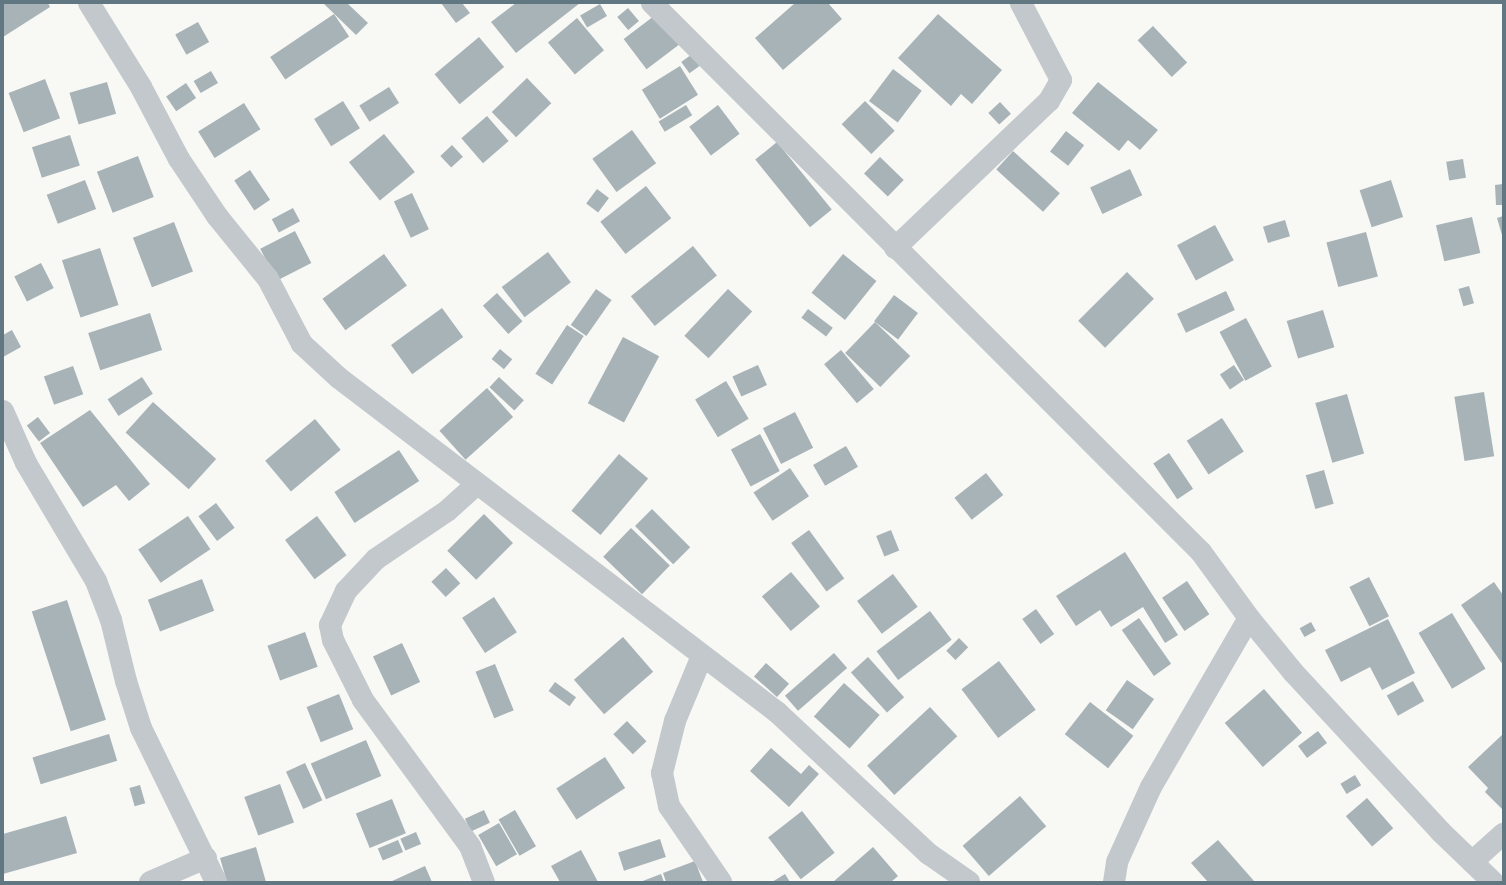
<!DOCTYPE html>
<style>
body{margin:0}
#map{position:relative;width:1506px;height:885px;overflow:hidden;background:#f8f8f5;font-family:"Noto Sans",sans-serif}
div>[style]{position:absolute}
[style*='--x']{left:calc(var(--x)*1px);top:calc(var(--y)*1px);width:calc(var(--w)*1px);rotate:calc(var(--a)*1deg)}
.building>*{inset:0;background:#a7b3b7;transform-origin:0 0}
.minor>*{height:22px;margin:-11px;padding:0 11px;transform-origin:11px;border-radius:11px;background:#c2c8cb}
span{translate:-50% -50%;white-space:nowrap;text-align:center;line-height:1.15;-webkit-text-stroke:4px #fff;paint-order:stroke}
.frame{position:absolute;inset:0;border:4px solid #617882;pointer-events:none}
</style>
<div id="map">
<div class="building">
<i style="clip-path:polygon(3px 3px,48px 3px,50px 7px,3px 37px)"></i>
<i style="clip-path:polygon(323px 3px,347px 3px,368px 23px,356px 35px)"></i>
<i style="clip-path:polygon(441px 3px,462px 3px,470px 13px,456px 23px)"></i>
<i style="clip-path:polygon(516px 3px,580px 3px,516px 53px,491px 22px)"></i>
<i style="clip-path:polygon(795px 3px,828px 3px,842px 19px,783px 70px,755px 38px)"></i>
<i style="left:600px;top:4px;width:14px;height:23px;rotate:60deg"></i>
<i style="left:628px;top:8px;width:17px;height:14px;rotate:50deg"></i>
<i style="left:658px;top:13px;width:38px;height:43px;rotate:53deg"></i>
<i style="left:334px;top:14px;width:27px;height:77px;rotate:56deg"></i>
<i style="clip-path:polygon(938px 14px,1002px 70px,972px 104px,961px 94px,951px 106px,898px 58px)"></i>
<i style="left:577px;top:18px;width:42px;height:38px;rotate:50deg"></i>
<i style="left:198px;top:22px;width:23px;height:26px;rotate:61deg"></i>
<i style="left:1153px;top:26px;width:50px;height:21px;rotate:47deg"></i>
<i style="left:479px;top:37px;width:39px;height:58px;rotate:50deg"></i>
<i style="left:695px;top:52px;width:14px;height:17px;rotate:54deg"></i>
<i style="left:680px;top:66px;width:34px;height:45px;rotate:58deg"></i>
<i style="left:893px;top:69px;width:36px;height:40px;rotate:37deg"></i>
<i style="left:211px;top:71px;width:14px;height:20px;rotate:60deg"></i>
<i style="left:527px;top:78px;width:35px;height:49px;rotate:46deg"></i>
<i style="left:45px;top:79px;width:42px;height:39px;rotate:69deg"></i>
<i style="left:107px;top:82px;width:33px;height:39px;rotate:74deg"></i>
<i style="clip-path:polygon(1098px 82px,1158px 130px,1140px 150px,1128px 140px,1119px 151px,1072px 113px)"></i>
<i style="left:186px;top:83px;width:18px;height:24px;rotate:56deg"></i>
<i style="left:389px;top:87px;width:19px;height:35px;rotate:58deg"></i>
<i style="left:343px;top:101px;width:32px;height:34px;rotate:58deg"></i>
<i style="left:865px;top:101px;width:42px;height:33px;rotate:45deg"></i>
<i style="left:1000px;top:102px;width:16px;height:16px;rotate:47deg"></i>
<i style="left:244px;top:103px;width:31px;height:54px;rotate:58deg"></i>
<i style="left:686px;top:105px;width:12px;height:32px;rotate:59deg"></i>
<i style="left:718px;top:105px;width:36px;height:36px;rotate:53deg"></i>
<i style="left:487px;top:116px;width:33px;height:34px;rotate:49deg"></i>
<i style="left:632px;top:130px;width:41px;height:49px;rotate:54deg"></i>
<i style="left:1066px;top:131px;width:23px;height:26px;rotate:38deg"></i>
<i style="left:384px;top:134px;width:49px;height:45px;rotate:51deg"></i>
<i style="left:70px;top:135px;width:32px;height:40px;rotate:72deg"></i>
<i style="left:777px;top:142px;width:87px;height:28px;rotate:51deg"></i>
<i style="left:452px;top:145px;width:16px;height:16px;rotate:47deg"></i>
<i style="left:1013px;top:151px;width:63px;height:25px;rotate:42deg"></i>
<i style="left:138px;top:156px;width:44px;height:44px;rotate:69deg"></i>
<i style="left:880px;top:157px;width:33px;height:23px;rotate:44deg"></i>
<i style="left:1463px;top:159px;width:19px;height:17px;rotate:81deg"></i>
<i style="left:1130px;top:169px;width:29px;height:44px;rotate:65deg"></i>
<i style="left:250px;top:170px;width:36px;height:19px;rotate:56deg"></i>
<i style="left:85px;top:180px;width:31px;height:41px;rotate:69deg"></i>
<i style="left:1391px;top:180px;width:39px;height:33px;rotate:72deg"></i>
<i style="clip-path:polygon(1503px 184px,1503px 205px,1496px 205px,1495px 185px)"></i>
<i style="left:646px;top:186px;width:41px;height:58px;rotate:52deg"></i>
<i style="left:597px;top:189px;width:15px;height:18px;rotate:37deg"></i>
<i style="left:412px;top:193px;width:40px;height:20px;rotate:65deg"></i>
<i style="left:293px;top:208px;width:15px;height:24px;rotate:62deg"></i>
<i style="clip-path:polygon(1503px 216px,1503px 235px,1502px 235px,1497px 218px)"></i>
<i style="left:1472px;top:217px;width:37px;height:37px;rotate:77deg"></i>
<i style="left:1285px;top:220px;width:17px;height:23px;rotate:73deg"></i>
<i style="left:174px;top:222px;width:53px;height:44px;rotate:69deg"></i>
<i style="left:1215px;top:225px;width:40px;height:43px;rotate:62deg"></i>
<i style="left:295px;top:231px;width:36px;height:39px;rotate:63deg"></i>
<i style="left:1366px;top:232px;width:46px;height:41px;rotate:75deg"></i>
<i style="left:693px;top:246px;width:38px;height:80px;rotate:51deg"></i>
<i style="left:100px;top:248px;width:60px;height:40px;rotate:72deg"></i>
<i style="left:548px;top:252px;width:38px;height:58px;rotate:53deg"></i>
<i style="left:384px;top:254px;width:39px;height:76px;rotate:54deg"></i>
<i style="left:843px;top:254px;width:43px;height:50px;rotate:39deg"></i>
<i style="left:41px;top:263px;width:28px;height:30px;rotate:63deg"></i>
<i style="left:1127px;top:272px;width:38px;height:69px;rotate:45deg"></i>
<i style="left:1469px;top:286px;width:18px;height:11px;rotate:74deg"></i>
<i style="left:596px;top:289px;width:19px;height:44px;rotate:35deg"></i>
<i style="left:728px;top:289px;width:33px;height:64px;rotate:43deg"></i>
<i style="left:1226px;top:291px;width:21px;height:54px;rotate:65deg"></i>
<i style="left:497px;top:293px;width:38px;height:19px;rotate:48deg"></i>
<i style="left:894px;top:295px;width:30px;height:33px;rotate:37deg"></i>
<i style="left:442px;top:308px;width:36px;height:63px;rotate:54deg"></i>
<i style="left:808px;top:309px;width:31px;height:11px;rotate:37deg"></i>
<i style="left:1323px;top:310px;width:39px;height:38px;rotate:73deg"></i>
<i style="left:150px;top:313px;width:39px;height:65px;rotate:72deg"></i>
<i style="left:1246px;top:318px;width:55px;height:30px;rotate:62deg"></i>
<i style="left:875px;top:322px;width:49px;height:43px;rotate:44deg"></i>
<i style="left:567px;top:325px;width:20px;height:58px;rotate:33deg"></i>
<i style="clip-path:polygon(12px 330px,21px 347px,3px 357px,3px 335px)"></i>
<i style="left:623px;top:337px;width:41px;height:75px;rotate:28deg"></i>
<i style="left:500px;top:349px;width:16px;height:13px;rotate:40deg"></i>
<i style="left:841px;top:350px;width:51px;height:22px;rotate:50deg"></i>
<i style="left:758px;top:365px;width:22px;height:28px;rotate:66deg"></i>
<i style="left:1234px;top:365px;width:18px;height:17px;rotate:56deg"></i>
<i style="left:73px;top:366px;width:30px;height:31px;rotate:70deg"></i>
<i style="left:142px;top:377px;width:20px;height:41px;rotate:57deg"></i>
<i style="left:499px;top:377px;width:34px;height:14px;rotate:43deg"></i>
<i style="left:726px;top:381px;width:44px;height:36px;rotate:59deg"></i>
<i style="left:487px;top:388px;width:39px;height:64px;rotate:48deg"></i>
<i style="left:1484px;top:392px;width:65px;height:30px;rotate:81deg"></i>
<i style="left:1347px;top:394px;width:62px;height:33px;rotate:74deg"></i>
<i style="left:153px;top:402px;width:85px;height:41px;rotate:42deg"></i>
<i style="clip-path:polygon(90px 410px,150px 484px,129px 501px,116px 485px,83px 507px,40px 443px)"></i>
<i style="left:795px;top:412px;width:40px;height:36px;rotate:63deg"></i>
<i style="left:38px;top:417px;width:20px;height:14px;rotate:53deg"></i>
<i style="left:1222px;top:418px;width:40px;height:42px;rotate:57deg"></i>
<i style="left:315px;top:419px;width:40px;height:65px;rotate:50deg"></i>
<i style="left:760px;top:434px;width:42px;height:33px;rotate:62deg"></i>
<i style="left:846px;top:446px;width:24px;height:38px;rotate:60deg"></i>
<i style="left:399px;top:450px;width:37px;height:77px;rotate:57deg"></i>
<i style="left:1169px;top:453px;width:43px;height:19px;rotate:56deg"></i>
<i style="left:619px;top:454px;width:38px;height:74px;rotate:40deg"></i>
<i style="left:790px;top:468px;width:34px;height:44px;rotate:56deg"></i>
<i style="left:1324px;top:470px;width:35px;height:19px;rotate:74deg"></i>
<i style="left:986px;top:473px;width:28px;height:40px;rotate:52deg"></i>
<i style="left:216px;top:503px;width:31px;height:22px;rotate:53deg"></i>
<i style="left:652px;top:509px;width:54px;height:24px;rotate:45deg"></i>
<i style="left:484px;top:514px;width:41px;height:52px;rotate:45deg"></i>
<i style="left:188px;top:516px;width:40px;height:60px;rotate:56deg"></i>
<i style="left:317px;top:516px;width:49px;height:40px;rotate:53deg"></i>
<i style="left:631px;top:528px;width:54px;height:40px;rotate:44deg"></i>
<i style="left:809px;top:530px;width:60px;height:22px;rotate:54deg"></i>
<i style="left:891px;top:530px;width:22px;height:16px;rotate:68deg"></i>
<i style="clip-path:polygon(1125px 552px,1178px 635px,1165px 643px,1143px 607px,1111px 627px,1100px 610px,1076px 626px,1056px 596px)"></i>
<i style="left:446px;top:568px;width:21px;height:20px;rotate:47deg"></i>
<i style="left:791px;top:572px;width:45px;height:38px;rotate:50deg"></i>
<i style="left:893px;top:574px;width:41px;height:45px;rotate:53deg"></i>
<i style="left:1369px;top:577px;width:44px;height:22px;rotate:63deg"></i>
<i style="left:202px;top:579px;width:34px;height:58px;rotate:69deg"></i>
<i style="left:1187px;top:581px;width:40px;height:30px;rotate:56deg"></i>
<i style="clip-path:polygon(1494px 582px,1503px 595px,1503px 665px,1461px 605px)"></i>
<i style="left:494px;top:597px;width:42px;height:38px;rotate:57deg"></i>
<i style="left:67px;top:600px;width:126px;height:37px;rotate:72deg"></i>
<i style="left:1036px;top:609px;width:31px;height:17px;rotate:54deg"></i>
<i style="left:930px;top:611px;width:36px;height:67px;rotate:53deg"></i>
<i style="left:1452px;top:613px;width:65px;height:39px;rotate:59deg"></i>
<i style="left:1139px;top:618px;width:56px;height:21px;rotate:55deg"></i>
<i style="clip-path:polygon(1388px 619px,1415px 673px,1382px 690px,1370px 667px,1341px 682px,1325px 650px)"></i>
<i style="left:1311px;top:622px;width:10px;height:13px;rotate:61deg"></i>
<i style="left:305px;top:632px;width:37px;height:40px;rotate:70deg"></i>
<i style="left:623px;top:637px;width:46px;height:65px;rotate:49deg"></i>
<i style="left:959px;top:638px;width:13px;height:18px;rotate:45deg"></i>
<i style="left:402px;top:643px;width:43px;height:32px;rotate:65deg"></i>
<i style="left:834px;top:653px;width:20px;height:65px;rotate:49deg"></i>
<i style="left:868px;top:657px;width:54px;height:23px;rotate:48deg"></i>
<i style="left:999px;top:661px;width:61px;height:47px;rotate:53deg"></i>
<i style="left:766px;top:663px;width:31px;height:18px;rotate:42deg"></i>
<i style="left:495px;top:664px;width:50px;height:21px;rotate:68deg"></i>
<i style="left:1127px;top:680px;width:33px;height:37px;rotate:35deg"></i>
<i style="left:1413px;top:681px;width:23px;height:30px;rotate:61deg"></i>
<i style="left:555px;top:682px;width:26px;height:11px;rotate:36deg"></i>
<i style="left:844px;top:683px;width:48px;height:45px;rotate:42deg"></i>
<i style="left:1264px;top:689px;width:58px;height:52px;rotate:49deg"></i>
<i style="left:339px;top:694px;width:38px;height:35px;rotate:68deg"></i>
<i style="left:1090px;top:702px;width:55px;height:41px;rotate:38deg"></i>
<i style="left:930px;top:707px;width:40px;height:86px;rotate:47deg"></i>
<i style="left:627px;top:721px;width:28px;height:19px;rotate:46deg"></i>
<i style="left:1318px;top:731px;width:15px;height:25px;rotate:53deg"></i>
<i style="left:109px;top:734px;width:28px;height:80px;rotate:73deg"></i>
<i style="clip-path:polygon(1503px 734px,1503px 810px,1485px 792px,1488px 788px,1468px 767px)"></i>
<i style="left:366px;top:740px;width:39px;height:60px;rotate:67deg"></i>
<i style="clip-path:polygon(771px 748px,801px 774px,809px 765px,819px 774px,789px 807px,750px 771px)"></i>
<i style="left:605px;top:757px;width:37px;height:58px;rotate:57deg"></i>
<i style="left:305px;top:763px;width:41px;height:21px;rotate:65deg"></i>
<i style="left:1355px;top:775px;width:12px;height:17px;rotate:59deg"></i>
<i style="left:280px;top:784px;width:41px;height:38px;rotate:70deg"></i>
<i style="left:140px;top:785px;width:19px;height:11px;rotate:74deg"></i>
<i style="left:1020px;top:796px;width:40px;height:76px;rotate:49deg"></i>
<i style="left:1367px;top:798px;width:40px;height:28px;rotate:49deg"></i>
<i style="left:392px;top:799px;width:37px;height:39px;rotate:68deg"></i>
<i style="left:484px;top:810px;width:14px;height:21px;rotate:65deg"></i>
<i style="left:515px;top:810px;width:42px;height:19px;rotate:60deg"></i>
<i style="left:802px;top:811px;width:53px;height:43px;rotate:52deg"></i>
<i style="clip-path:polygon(66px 816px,77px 853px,3px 874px,3px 834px)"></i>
<i style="left:499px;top:823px;width:36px;height:24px;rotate:60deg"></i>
<i style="left:416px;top:832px;width:13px;height:17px;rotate:67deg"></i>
<i style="left:660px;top:839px;width:19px;height:44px;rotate:72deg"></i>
<i style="left:398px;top:840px;width:13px;height:22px;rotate:67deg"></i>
<i style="clip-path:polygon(1218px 840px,1254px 881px,1252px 882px,1208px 882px,1191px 863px)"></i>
<i style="clip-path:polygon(256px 847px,266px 882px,227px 882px,220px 858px)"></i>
<i style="clip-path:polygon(873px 847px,898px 876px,891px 882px,833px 882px)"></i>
<i style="clip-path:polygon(581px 850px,598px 882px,560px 882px,551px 866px)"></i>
<i style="clip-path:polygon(695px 861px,703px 882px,666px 882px,663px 873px)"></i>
<i style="clip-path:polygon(425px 866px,432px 882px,390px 882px)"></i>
<i style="clip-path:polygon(661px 874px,664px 882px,640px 882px)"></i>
<i style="clip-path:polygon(785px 874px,790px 882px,772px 882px)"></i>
</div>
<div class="minor">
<i style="--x:89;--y:3;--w:99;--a:58.2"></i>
<i style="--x:141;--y:87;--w:81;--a:62.2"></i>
<i style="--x:179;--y:159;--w:69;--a:56.3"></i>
<i style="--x:217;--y:216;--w:81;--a:51"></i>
<i style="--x:268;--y:279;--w:73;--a:62.4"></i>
<i style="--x:302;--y:344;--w:50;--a:42.6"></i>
<i style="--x:339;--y:378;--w:551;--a:37.33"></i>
<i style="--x:777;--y:712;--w:208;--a:43.1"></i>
<i style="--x:929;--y:854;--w:49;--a:35"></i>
<i style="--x:652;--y:3;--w:776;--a:45"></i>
<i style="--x:1201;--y:552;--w:82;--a:54"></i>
<i style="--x:1249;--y:618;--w:70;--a:50.8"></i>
<i style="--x:1293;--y:672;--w:218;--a:47.2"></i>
<i style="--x:1441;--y:832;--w:72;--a:43.9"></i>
<i style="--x:895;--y:248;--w:213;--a:-43.7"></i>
<i style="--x:1049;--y:101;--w:24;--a:-60"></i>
<i style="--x:1061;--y:80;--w:87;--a:-117.5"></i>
<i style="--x:3;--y:411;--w:57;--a:66.1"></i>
<i style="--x:26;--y:463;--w:137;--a:59.3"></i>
<i style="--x:96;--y:581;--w:42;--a:69"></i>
<i style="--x:111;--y:620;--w:63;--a:76.2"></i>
<i style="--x:126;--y:681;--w:49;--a:72.3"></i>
<i style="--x:141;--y:728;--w:171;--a:64"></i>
<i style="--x:477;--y:484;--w:40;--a:138"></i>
<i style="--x:447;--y:511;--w:86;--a:145.9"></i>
<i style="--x:376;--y:559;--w:44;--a:133.2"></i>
<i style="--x:346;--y:591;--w:38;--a:115"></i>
<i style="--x:330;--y:625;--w:15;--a:79"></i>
<i style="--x:333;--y:640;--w:67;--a:63.4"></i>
<i style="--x:363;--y:700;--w:181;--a:53.8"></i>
<i style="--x:470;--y:846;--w:39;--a:69"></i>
<i style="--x:702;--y:656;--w:70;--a:112.6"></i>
<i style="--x:675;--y:721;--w:54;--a:104"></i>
<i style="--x:662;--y:773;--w:34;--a:78"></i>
<i style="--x:669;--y:806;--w:92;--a:55.6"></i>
<i style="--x:1472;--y:862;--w:42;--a:-42.1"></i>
<i style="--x:150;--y:882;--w:61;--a:-23.2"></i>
<i style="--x:1114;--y:882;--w:20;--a:-81"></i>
<i style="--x:1117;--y:862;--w:82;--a:-65.6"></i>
<i style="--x:1151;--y:787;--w:195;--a:-59.9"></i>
</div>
<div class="frame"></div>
</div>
